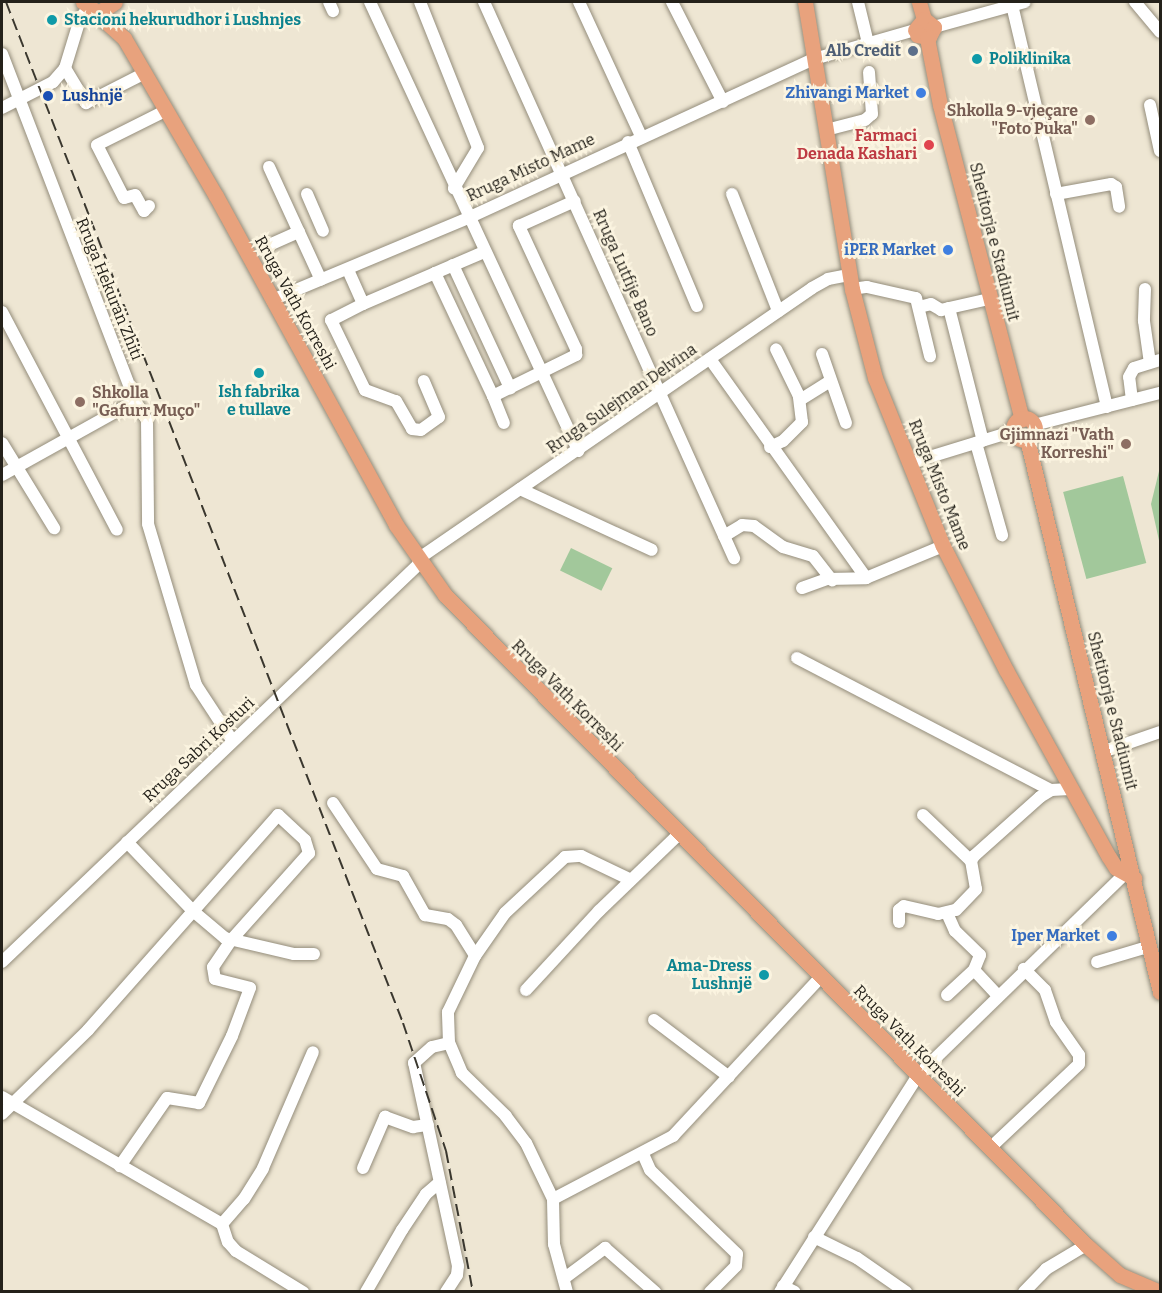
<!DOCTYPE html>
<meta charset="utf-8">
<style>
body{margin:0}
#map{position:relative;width:1162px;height:1293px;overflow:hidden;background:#eee6d3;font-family:Bitter,serif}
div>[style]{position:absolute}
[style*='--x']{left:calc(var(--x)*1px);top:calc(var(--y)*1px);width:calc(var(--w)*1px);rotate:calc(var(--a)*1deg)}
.green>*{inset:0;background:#a2c89b;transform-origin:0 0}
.roads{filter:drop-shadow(0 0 2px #948d7b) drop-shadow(0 0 2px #948d7b)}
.minor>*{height:12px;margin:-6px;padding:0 6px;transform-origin:6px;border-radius:6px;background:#fff}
.major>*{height:15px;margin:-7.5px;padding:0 7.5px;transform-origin:7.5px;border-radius:7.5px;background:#e8a27d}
.major>.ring{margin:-7.5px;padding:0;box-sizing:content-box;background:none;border:15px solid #e8a27d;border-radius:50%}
.rail>*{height:2px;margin-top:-1px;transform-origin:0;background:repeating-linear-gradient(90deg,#3a372e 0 12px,transparent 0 18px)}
.dots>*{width:16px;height:16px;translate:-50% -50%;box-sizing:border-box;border:3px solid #fbf4e0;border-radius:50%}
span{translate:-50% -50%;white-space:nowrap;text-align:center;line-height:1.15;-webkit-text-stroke:5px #fbf4e0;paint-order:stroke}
.culture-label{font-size:16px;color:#0d838f;font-weight:700}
.left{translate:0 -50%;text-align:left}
.right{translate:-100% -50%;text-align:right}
.service-label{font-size:16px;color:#4e5e75;font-weight:700}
.shop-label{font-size:16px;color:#366cbe;font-weight:700}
.transit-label{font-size:16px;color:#164399;font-weight:700}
.education-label{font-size:16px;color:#785e54;font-weight:700}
.health-label{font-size:16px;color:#be3a42;font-weight:700}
.street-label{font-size:16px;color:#24211a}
.frame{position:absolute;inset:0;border:3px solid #24211a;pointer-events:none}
</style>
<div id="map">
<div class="green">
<i style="clip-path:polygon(1160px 467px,1160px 545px,1151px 504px)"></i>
<i style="left:1123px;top:476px;width:90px;height:62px;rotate:75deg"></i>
<i style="left:571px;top:548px;width:46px;height:25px;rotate:26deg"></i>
</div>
<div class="roads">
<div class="minor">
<i style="--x:329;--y:2;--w:10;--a:66"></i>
<i style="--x:370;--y:2;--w:495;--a:65.1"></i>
<i style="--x:420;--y:2;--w:157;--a:68.3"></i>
<i style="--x:478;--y:148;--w:47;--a:121"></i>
<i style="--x:484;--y:2;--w:610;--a:65.79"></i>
<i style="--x:579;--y:2;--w:148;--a:65.2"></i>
<i style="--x:672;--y:2;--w:112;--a:63"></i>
<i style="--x:858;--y:2;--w:42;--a:76.3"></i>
<i style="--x:1135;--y:2;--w:39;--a:50"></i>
<i style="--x:1012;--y:5;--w:413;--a:76.7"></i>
<i style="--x:88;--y:8;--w:14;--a:126"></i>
<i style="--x:80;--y:19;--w:51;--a:107"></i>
<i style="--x:65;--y:68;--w:41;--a:59"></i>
<i style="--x:86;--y:103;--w:66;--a:-27"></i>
<i style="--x:934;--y:27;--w:94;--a:-15.4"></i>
<i style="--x:2;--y:54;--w:372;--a:69"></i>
<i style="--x:135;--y:401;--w:22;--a:58"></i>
<i style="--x:147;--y:420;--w:104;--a:89.4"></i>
<i style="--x:148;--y:524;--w:168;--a:73.4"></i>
<i style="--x:196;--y:685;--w:66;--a:56.8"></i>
<i style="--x:1150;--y:105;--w:47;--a:77.7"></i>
<i style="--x:2;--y:108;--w:57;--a:-27"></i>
<i style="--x:53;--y:82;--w:18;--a:-49"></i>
<i style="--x:826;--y:130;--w:40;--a:-14.4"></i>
<i style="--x:865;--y:120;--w:9;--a:-41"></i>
<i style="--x:872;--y:114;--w:42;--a:-94.1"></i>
<i style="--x:628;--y:142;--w:178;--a:67.2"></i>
<i style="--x:269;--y:167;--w:124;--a:65.3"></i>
<i style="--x:307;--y:194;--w:40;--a:66.6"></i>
<i style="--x:732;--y:194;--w:126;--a:68.5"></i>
<i style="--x:1056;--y:194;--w:56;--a:-10.3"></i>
<i style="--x:1111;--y:184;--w:6;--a:31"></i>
<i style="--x:1116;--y:187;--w:20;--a:81"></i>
<i style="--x:149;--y:206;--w:7;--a:135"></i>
<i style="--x:144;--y:211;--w:18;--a:-119"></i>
<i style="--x:135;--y:195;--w:11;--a:165"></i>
<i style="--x:124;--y:198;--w:59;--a:-117"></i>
<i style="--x:97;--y:145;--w:78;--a:-26.6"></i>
<i style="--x:267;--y:246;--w:35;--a:-24"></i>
<i style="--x:453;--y:265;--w:136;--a:65.1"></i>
<i style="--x:348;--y:270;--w:37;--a:66"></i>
<i style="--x:363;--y:304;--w:78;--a:-23.3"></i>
<i style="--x:435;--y:273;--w:136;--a:64.8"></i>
<i style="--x:493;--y:396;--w:93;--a:-26.3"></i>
<i style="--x:576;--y:355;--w:6;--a:-90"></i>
<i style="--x:576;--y:349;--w:136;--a:-114.9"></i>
<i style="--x:519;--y:226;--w:61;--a:-24.1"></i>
<i style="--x:435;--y:273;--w:53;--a:-23.2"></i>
<i style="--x:852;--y:289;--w:15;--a:-8"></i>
<i style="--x:867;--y:287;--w:50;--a:12.7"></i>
<i style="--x:916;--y:298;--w:60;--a:76.4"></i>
<i style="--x:1145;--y:289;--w:32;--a:92"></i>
<i style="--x:1144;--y:321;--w:42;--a:81.9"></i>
<i style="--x:272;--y:300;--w:212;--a:-22.7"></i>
<i style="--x:468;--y:218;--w:381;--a:-24.7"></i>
<i style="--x:814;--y:59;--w:105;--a:-16"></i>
<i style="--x:363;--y:304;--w:36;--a:153"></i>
<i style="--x:331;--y:320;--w:78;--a:64.1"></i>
<i style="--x:365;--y:390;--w:33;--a:20"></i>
<i style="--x:396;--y:401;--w:32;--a:60"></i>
<i style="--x:412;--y:429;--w:9;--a:6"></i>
<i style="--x:421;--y:430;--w:22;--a:-36"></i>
<i style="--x:439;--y:417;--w:39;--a:-113"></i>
<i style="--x:919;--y:307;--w:12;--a:-14"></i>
<i style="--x:931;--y:304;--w:12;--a:31"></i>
<i style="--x:941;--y:310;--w:8;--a:-14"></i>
<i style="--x:949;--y:308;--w:137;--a:75.7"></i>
<i style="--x:949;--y:308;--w:41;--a:-12.7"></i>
<i style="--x:2;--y:312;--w:246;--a:62.2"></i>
<i style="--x:822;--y:354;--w:73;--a:70.8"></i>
<i style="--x:710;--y:359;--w:269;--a:54.5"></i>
<i style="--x:493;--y:396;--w:29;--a:68"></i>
<i style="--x:800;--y:400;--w:36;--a:-32"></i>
<i style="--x:1132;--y:400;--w:23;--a:-97"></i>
<i style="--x:1129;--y:377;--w:10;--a:-61"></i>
<i style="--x:1134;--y:368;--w:27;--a:-17"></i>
<i style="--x:1034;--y:425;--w:130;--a:-14.3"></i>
<i style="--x:2;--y:443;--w:100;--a:58.5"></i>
<i style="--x:976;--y:443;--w:96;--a:74.2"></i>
<i style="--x:770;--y:447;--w:14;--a:-25"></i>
<i style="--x:783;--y:441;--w:27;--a:-45"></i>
<i style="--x:802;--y:422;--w:26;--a:-97"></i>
<i style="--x:799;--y:396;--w:52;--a:-116.1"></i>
<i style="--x:910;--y:463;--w:109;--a:-17.1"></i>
<i style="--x:2;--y:475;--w:152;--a:-29.1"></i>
<i style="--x:520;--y:489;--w:145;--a:24.8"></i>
<i style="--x:724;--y:536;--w:21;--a:-31"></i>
<i style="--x:742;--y:525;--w:12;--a:5"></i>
<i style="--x:754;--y:526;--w:36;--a:36"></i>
<i style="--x:783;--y:547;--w:31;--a:17"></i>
<i style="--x:813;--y:556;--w:31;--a:52"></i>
<i style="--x:418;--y:559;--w:478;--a:-34.5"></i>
<i style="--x:812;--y:288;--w:18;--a:-29"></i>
<i style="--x:828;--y:279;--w:21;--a:-11"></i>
<i style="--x:802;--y:588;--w:27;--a:-20"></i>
<i style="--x:827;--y:579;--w:39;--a:-1"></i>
<i style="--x:866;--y:578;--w:83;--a:-22.6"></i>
<i style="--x:797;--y:658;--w:286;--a:27.5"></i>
<i style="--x:1105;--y:751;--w:58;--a:-19.1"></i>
<i style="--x:333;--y:803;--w:79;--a:56.3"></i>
<i style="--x:377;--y:869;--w:27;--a:15"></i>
<i style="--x:403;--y:876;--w:45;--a:60.6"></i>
<i style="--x:425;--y:915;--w:23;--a:10"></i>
<i style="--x:448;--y:919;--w:10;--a:37"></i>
<i style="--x:456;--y:925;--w:36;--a:58"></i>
<i style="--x:923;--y:815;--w:66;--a:43.8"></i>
<i style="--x:127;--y:842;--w:95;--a:46.3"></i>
<i style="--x:193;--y:911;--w:42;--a:40.2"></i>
<i style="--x:225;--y:938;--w:71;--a:13.1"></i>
<i style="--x:294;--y:954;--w:20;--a:0"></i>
<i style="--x:899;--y:922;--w:12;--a:-90"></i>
<i style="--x:899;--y:910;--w:6;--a:-39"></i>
<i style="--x:904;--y:906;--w:35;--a:13"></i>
<i style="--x:938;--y:914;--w:18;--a:-13"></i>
<i style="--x:956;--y:910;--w:29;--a:-46"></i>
<i style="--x:976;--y:889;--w:28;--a:-100"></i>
<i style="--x:971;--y:861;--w:6;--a:-59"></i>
<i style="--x:974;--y:856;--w:89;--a:-41.8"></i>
<i style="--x:1040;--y:797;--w:13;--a:-32"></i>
<i style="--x:1051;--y:790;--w:19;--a:-3"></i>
<i style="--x:2;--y:962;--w:578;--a:-43.67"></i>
<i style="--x:1097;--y:962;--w:56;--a:-16.5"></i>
<i style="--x:974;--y:970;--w:34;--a:47"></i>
<i style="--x:526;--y:990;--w:108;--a:-47.3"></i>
<i style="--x:599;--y:911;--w:111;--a:-43.9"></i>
<i style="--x:947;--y:995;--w:37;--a:-43"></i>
<i style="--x:974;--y:970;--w:16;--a:-68"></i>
<i style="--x:980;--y:955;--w:35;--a:-136"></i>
<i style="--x:955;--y:931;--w:20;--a:-114"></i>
<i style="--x:654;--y:1020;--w:94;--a:37.2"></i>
<i style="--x:2;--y:1097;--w:254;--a:30"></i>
<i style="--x:222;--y:1224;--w:19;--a:72"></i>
<i style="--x:228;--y:1242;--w:12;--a:48"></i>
<i style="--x:236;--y:1251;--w:79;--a:31.5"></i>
<i style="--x:2;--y:1114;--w:120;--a:-44.3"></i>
<i style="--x:88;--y:1030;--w:287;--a:-48.5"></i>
<i style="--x:278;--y:815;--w:37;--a:43"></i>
<i style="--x:305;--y:840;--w:14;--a:73"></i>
<i style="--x:309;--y:853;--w:115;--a:131.8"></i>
<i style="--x:232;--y:939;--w:34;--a:124"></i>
<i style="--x:213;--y:967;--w:12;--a:81"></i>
<i style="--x:215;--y:979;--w:36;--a:14"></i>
<i style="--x:250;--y:988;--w:51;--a:110.6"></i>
<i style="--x:232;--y:1036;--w:75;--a:116.2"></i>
<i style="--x:199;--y:1103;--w:32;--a:-171"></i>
<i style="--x:167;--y:1098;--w:83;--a:124.7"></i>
<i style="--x:990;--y:1148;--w:122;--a:-43.3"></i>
<i style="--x:1079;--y:1064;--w:9;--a:-90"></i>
<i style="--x:1079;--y:1055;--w:40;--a:-124.9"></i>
<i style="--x:1056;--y:1022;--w:34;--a:-109"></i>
<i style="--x:1045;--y:990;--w:30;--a:-135"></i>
<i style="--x:643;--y:1154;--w:17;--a:66"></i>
<i style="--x:650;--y:1170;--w:121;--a:44"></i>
<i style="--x:737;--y:1254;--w:12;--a:95"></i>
<i style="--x:736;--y:1266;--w:37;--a:135"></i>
<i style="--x:363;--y:1168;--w:56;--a:-66.7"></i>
<i style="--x:385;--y:1117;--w:30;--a:20"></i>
<i style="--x:413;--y:1127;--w:15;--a:-8"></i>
<i style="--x:553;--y:1199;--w:136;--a:-27.7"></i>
<i style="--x:673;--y:1136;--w:216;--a:-47.1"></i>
<i style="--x:222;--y:1224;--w:33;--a:-49"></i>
<i style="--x:244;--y:1199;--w:36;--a:-58"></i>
<i style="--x:263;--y:1168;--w:126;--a:-66.7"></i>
<i style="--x:814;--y:1237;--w:48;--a:26"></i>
<i style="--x:857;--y:1258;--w:60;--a:34.8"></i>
<i style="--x:566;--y:1277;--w:49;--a:-36.6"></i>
<i style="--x:605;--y:1248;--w:67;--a:41.3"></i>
<i style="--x:783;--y:1286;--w:13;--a:27"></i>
<i style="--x:366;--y:1292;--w:72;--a:-59.9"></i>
<i style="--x:402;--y:1230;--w:43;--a:-56.3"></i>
<i style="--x:426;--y:1194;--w:18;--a:-41"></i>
<i style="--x:446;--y:1292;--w:20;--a:-57"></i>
<i style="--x:457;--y:1275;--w:9;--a:-84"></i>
<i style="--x:458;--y:1266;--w:208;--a:-102.2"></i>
<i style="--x:414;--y:1063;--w:24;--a:-42"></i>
<i style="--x:432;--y:1047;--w:17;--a:-13"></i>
<i style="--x:567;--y:1292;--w:50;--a:-105.2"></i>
<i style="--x:554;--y:1244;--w:45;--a:-91.3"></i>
<i style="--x:553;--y:1199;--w:62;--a:-115.7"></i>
<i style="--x:526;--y:1143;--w:34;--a:-127"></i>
<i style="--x:506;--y:1116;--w:62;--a:-135.7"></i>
<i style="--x:462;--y:1073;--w:33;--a:-113"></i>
<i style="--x:449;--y:1043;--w:31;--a:-92"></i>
<i style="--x:448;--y:1012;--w:62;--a:-64.3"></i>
<i style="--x:475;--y:956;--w:52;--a:-55.1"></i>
<i style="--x:505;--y:913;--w:82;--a:-43"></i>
<i style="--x:565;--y:857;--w:16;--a:-4"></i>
<i style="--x:581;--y:856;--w:55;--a:25.6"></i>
<i style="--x:780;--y:1292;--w:257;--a:-57.5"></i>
<i style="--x:918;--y:1075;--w:289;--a:-44.2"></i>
<i style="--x:1024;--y:1292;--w:32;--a:-46"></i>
<i style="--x:1046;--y:1269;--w:47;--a:-31"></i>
</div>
<div class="major">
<i style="--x:83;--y:2;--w:19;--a:36"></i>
<i style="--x:98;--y:13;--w:20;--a:-33"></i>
<i style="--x:805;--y:2;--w:291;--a:80.7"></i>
<i style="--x:852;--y:289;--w:92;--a:75.5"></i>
<i style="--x:875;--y:378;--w:181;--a:68"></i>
<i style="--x:943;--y:546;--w:139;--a:63.1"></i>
<i style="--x:1006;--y:670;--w:213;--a:61.2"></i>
<i style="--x:1109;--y:857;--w:13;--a:58"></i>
<i style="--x:1116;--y:868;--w:21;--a:29"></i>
<i style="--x:919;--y:2;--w:18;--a:74"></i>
<i style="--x:96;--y:13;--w:38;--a:42"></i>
<i style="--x:124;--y:38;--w:183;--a:59.8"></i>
<i style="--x:216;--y:196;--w:375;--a:61.3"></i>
<i style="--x:396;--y:525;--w:85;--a:55"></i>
<i style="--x:445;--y:595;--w:913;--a:45.4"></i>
<i style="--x:1086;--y:1245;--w:45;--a:41.4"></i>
<i style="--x:1120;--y:1275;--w:43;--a:23"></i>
<i style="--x:915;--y:30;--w:14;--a:-51"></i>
<i style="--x:924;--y:19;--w:13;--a:39"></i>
<i style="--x:934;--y:27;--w:11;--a:117"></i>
<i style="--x:929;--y:37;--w:12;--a:-171"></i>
<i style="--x:927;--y:38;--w:68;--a:79"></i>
<i style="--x:940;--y:105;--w:325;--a:75.4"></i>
<i class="ring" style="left:1013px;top:418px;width:7px;height:7px"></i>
<i style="--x:1027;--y:439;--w:569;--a:76.48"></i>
</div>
</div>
<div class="rail">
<i style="--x:6;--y:2;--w:1095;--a:68.75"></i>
<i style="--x:403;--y:1023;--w:135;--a:71.4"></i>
<i style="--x:446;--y:1151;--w:144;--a:79.2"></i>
</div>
<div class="dots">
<i style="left:52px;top:20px;background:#0f9aa8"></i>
<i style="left:913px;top:51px;background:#5c6f8a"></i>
<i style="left:977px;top:59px;background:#0f9aa8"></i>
<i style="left:921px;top:93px;background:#3f7fe0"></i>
<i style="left:48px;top:96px;background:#1a4fb4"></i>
<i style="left:1090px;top:120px;background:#8d6e63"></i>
<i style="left:929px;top:145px;background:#e0444e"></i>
<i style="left:948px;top:250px;background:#3f7fe0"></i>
<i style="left:259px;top:373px;background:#0f9aa8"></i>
<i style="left:80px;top:402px;background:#8d6e63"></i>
<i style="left:1126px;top:444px;background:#8d6e63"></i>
<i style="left:1112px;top:936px;background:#3f7fe0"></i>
<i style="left:764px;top:975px;background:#0f9aa8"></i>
</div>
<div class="culture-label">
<span class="left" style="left:64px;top:20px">Stacioni hekurudhor i Lushnjes</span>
<span class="left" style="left:989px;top:59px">Poliklinika</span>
<span style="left:259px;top:401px">Ish fabrika<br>e tullave</span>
<span class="right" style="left:752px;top:975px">Ama-Dress<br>Lushnjë</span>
</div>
<div class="service-label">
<span class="right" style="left:901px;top:51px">Alb Credit</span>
</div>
<div class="shop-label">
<span class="right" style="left:909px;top:93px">Zhivangi Market</span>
<span class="right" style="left:936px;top:250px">iPER Market</span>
<span class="right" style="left:1100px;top:936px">Iper Market</span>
</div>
<div class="transit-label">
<span class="left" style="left:62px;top:96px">Lushnjë</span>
</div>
<div class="education-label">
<span class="right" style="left:1078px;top:120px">Shkolla 9-vjeçare<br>"Foto Puka"</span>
<span class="left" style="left:92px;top:402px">Shkolla<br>"Gafurr Muço"</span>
<span class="right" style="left:1114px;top:444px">Gjimnazi "Vath<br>Korreshi"</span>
</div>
<div class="health-label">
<span class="right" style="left:917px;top:145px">Farmaci<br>Denada Kashari</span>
</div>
<div class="street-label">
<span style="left:531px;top:168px;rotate:-25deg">Rruga Misto Mame</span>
<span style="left:994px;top:242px;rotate:76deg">Shetitorja e Stadiumit</span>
<span style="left:625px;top:273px;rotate:66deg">Rruga Lutfije Bano</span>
<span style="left:109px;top:289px;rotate:68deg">Rruga Hekuran Zhiti</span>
<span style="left:295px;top:303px;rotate:61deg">Rruga Vath Korreshi</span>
<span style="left:622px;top:399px;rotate:-35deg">Rruga Sulejman Delvina</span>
<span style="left:939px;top:485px;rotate:68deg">Rruga Misto Mame</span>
<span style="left:567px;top:696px;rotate:45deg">Rruga Vath Korreshi</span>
<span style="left:1112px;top:711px;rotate:76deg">Shetitorja e Stadiumit</span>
<span style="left:199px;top:750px;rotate:-43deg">Rruga Sabri Kosturi</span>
<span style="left:909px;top:1041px;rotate:45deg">Rruga Vath Korreshi</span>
</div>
<div class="frame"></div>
</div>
